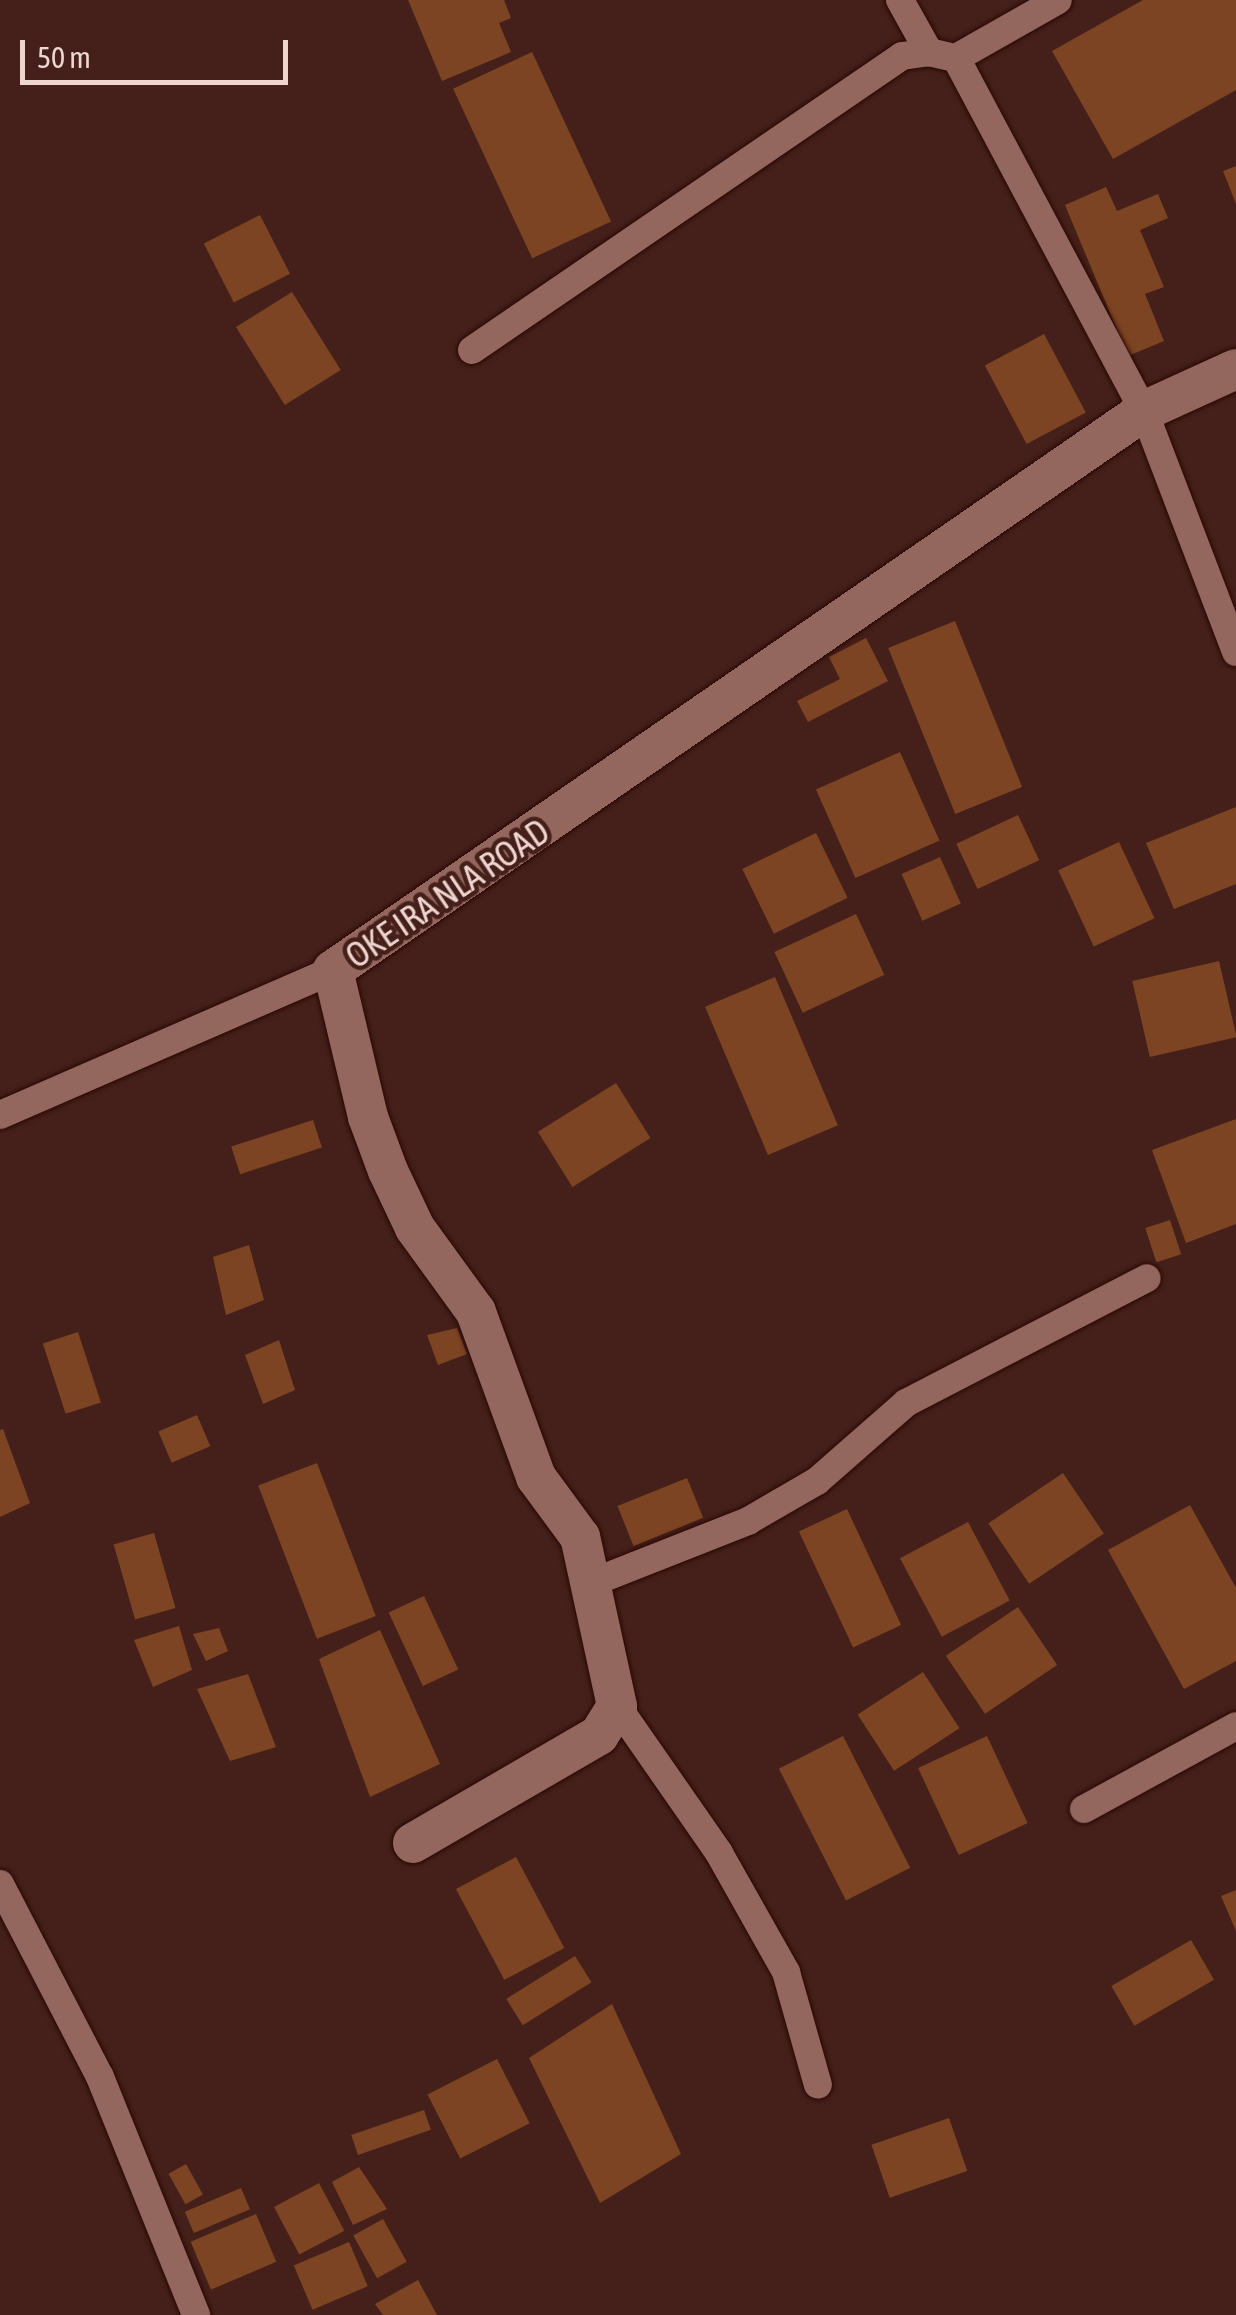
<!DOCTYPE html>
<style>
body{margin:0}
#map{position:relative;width:1236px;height:2315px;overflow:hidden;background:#45201a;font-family:"Asap Condensed",sans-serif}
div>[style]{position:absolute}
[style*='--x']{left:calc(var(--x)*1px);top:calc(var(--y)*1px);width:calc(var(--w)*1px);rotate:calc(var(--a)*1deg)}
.building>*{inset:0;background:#7c4422;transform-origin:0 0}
.roads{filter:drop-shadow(0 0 2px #2a0704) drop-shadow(0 0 2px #2a0704)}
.street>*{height:28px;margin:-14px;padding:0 14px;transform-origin:14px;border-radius:14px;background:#93665e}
.secondary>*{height:40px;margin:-20px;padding:0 20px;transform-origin:20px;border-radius:20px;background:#93665e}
span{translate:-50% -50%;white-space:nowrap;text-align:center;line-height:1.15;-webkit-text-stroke:9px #45201a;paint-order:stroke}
.street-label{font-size:35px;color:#efd5d0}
.scale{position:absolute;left:20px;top:40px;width:268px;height:45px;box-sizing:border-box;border:5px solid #efd5d0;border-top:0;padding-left:12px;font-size:30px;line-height:35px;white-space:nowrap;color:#efd5d0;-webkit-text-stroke:8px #45201a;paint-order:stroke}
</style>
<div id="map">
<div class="building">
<i style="clip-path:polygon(408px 0,504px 0,511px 18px,499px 23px,511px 52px,442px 81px)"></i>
<i style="clip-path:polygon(1143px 0,1236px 0,1236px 90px,1113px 159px,1052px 51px)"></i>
<i style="left:532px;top:52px;width:187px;height:87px;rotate:65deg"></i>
<i style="clip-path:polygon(1236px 166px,1236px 204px,1223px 171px)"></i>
<i style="clip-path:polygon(1106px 187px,1117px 211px,1158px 194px,1168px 218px,1140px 230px,1164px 287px,1145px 294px,1164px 341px,1128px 356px,1065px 205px)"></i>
<i style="left:260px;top:215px;width:66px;height:63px;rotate:63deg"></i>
<i style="left:292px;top:292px;width:92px;height:66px;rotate:58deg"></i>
<i style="left:1044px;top:334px;width:89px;height:67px;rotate:62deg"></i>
<i style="left:955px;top:621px;width:179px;height:72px;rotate:68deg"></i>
<i style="clip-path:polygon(866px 638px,888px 681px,808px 722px,797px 701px,840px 679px,829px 657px)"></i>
<i style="left:900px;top:752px;width:97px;height:92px;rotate:66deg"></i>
<i style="clip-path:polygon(1236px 807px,1236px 884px,1174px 909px,1146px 843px)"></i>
<i style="left:1018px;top:815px;width:50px;height:68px;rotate:65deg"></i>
<i style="left:816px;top:833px;width:72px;height:82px;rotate:64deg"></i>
<i style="left:1119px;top:842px;width:84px;height:67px;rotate:65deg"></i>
<i style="left:940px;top:857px;width:51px;height:42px;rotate:66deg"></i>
<i style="left:856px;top:914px;width:67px;height:90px;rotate:65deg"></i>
<i style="left:1219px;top:961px;width:78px;height:89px;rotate:77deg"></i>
<i style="left:775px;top:977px;width:161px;height:76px;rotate:67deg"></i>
<i style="left:616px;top:1083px;width:65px;height:92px;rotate:58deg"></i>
<i style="clip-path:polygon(1236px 1119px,1236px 1224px,1186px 1243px,1152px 1150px)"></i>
<i style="left:313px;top:1120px;width:29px;height:86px;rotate:72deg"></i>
<i style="left:1170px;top:1220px;width:36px;height:26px;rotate:72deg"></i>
<i style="clip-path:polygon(249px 1245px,264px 1300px,226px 1315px,213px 1257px)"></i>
<i style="clip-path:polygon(457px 1328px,467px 1354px,438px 1365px,427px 1335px)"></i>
<i style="left:78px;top:1332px;width:74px;height:37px;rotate:72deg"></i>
<i style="clip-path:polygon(279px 1340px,295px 1390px,263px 1404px,245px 1355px)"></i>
<i style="left:197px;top:1415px;width:34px;height:42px;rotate:67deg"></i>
<i style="clip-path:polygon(3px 1429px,30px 1503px,0 1517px,0 1430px)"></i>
<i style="left:317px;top:1463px;width:164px;height:63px;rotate:69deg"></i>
<i style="left:1063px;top:1473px;width:73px;height:90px;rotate:56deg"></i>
<i style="left:687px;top:1478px;width:43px;height:75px;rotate:68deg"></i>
<i style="clip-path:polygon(1190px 1505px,1236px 1588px,1236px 1661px,1184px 1689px,1108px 1550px)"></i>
<i style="left:847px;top:1509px;width:128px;height:53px;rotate:65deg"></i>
<i style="left:968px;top:1522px;width:89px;height:77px;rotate:62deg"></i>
<i style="left:154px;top:1533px;width:78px;height:42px;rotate:74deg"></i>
<i style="left:424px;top:1596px;width:81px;height:39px;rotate:65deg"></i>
<i style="left:1018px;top:1607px;width:70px;height:87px;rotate:56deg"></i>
<i style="clip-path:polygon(179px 1626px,192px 1670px,153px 1687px,134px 1640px)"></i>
<i style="clip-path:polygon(219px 1628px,228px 1651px,206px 1661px,193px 1634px)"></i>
<i style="clip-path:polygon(380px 1630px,440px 1764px,370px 1797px,319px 1659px)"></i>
<i style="left:923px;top:1672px;width:67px;height:78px;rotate:57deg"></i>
<i style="clip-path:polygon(248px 1674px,276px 1747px,230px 1761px,197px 1689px)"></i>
<i style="left:843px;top:1736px;width:148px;height:72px;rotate:63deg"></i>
<i style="left:987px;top:1736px;width:96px;height:76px;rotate:65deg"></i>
<i style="left:516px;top:1857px;width:103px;height:68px;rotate:62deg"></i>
<i style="clip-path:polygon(1236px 1890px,1236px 1931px,1221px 1896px)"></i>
<i style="left:1191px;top:1940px;width:46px;height:92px;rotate:60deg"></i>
<i style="left:575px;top:1956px;width:31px;height:81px;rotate:58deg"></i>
<i style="clip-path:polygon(612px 2004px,681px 2154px,600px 2203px,529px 2058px)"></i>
<i style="left:497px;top:2059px;width:72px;height:78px;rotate:63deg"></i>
<i style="left:424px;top:2110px;width:21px;height:77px;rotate:71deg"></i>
<i style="left:949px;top:2118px;width:56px;height:82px;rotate:71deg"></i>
<i style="left:186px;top:2164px;width:35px;height:20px;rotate:61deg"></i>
<i style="clip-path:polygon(359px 2167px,387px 2209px,353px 2225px,332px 2182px)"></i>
<i style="left:319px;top:2183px;width:54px;height:51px;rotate:62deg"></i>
<i style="left:241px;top:2188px;width:23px;height:61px;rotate:67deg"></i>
<i style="left:256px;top:2214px;width:52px;height:71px;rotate:67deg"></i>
<i style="left:383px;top:2219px;width:49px;height:34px;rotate:61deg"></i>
<i style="left:349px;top:2242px;width:48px;height:60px;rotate:67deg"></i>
<i style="clip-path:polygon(418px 2280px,437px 2315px,383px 2315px,375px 2304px)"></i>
</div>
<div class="roads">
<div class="street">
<i style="--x:900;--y:0;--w:60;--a:60.9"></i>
<i style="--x:956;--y:58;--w:117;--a:-29.6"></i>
<i style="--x:472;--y:350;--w:521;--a:-34.36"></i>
<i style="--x:902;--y:56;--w:27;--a:-8"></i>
<i style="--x:929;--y:52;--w:28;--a:13"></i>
<i style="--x:956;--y:58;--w:400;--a:62"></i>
<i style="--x:1144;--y:411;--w:258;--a:69.1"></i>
<i style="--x:0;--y:1115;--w:363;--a:-23.5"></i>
<i style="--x:591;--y:1583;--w:169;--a:-21.5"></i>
<i style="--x:748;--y:1521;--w:80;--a:-30.1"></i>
<i style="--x:817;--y:1481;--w:118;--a:-41.2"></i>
<i style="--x:906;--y:1403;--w:271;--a:-27.4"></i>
<i style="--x:617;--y:1706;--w:179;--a:55.2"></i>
<i style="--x:719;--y:1853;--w:137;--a:60.6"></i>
<i style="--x:786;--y:1972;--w:117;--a:74.2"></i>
<i style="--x:1084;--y:1809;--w:173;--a:-28.6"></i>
<i style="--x:0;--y:1884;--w:217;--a:62.6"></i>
<i style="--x:100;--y:2077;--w:257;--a:68"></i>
</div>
<div class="secondary">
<i style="--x:413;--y:1843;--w:215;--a:-30.1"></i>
<i style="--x:599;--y:1735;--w:34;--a:-58"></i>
<i style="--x:617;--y:1706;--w:173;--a:-102.3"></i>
<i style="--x:580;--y:1537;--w:74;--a:-126.3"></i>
<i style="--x:536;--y:1477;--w:176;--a:-110"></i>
<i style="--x:476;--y:1312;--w:104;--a:-126"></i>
<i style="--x:415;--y:1228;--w:63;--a:-115.3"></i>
<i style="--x:388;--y:1171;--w:58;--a:-110.3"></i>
<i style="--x:368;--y:1117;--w:151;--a:-103.4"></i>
<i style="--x:333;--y:970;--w:985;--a:-34.58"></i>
<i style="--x:1144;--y:411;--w:101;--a:-24.5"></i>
</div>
</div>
<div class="street-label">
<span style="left:447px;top:893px;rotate:-34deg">OKE IRA NLA ROAD</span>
</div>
<div class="scale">50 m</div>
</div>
